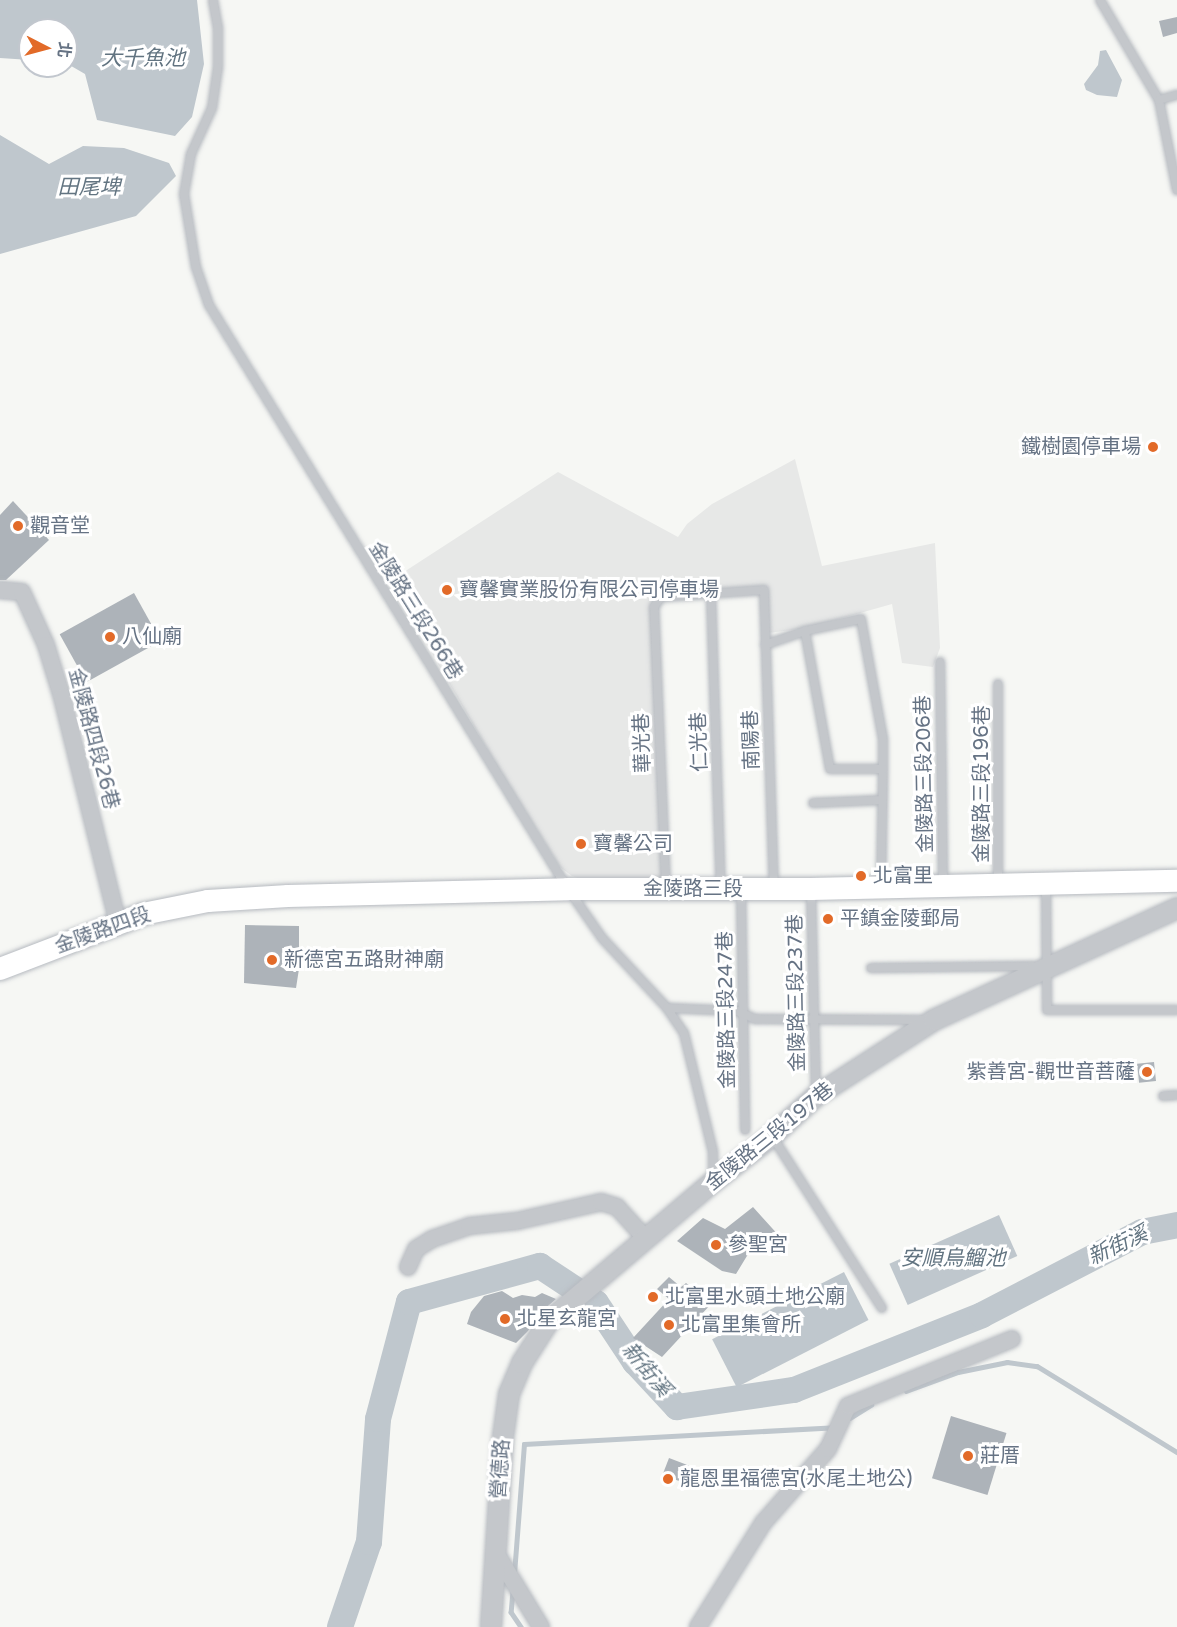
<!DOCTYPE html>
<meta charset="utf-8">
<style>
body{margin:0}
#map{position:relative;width:1177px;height:1627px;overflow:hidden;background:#f6f7f4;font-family:"Varela Round","Noto Sans TC",sans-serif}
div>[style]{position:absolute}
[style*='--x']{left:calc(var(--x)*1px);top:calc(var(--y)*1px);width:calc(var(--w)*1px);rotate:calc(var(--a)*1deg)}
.built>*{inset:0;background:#e7e8e7}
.water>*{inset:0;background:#bfc7cd;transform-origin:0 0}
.stream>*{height:4.5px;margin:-2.25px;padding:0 2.25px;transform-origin:2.25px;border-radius:2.25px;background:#bfc7cd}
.river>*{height:26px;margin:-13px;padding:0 13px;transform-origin:13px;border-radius:13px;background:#bfc7cd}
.building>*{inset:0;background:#adb3b9;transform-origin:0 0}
.roads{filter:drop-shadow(0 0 2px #b6bac0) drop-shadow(0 0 2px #b6bac0)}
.service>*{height:8px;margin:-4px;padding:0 4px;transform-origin:4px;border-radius:4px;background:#c4c7cb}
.minor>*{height:16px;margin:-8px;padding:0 8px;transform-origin:8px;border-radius:8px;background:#c4c7cb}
.tertiary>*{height:20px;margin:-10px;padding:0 10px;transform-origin:10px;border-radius:10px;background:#c4c7cb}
.secondary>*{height:22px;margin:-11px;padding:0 11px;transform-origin:11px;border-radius:11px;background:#fff}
.dots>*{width:16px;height:16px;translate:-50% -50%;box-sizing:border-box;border:3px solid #fff;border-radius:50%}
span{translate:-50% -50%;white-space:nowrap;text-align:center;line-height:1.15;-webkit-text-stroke:6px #fff;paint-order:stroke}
.poi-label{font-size:20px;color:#667384}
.right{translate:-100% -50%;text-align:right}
.left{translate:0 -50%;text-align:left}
.street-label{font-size:20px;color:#667384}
.water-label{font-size:21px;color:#627481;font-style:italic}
.north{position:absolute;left:18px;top:18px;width:60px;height:60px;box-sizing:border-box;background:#fff;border:2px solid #c2c7ce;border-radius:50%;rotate:96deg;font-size:16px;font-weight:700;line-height:24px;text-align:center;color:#667384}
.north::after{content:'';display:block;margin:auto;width:21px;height:27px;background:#e26a28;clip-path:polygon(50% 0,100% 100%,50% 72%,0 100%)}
</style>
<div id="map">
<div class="built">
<i style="clip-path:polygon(795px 459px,822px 566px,935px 543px,940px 648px,933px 667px,902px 663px,892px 604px,807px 628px,768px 633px,767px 588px,657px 593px,663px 883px,586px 881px,572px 876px,560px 867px,496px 764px,390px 581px,558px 472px,678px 537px,687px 524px,712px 504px)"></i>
</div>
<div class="water">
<i style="clip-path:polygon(0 0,197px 0,204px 64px,192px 117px,175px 136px,97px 120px,85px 74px,66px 63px,66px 30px,30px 30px,30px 60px,0 58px)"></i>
<i style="clip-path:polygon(1106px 50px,1122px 80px,1117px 97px,1097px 95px,1086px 90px,1084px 84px,1098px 65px,1100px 51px)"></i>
<i style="clip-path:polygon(0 135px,49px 164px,83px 146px,124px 148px,169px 163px,176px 176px,136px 216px,0 254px)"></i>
<i style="left:999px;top:1215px;width:45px;height:120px;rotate:66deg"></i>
<i style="left:844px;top:1272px;width:54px;height:148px;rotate:63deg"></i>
</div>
<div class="stream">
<i style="--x:906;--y:1391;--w:55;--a:-20.1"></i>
<i style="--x:958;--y:1372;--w:50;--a:-11.5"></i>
<i style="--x:1007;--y:1362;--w:30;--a:8"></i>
<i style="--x:1037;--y:1366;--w:164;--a:31.6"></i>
<i style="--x:850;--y:1418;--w:25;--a:-32"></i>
<i style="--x:514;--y:1574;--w:130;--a:-85.6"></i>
<i style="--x:524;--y:1444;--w:311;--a:-3.1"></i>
<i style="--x:513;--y:1591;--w:21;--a:95"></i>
<i style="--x:511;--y:1612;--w:18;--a:56"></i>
</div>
<div class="river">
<i style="--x:340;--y:1627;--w:90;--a:-71.2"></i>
<i style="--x:369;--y:1542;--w:123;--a:-85.8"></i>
<i style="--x:378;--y:1419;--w:121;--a:-75.2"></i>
<i style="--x:409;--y:1302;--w:136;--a:-15.4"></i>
<i style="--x:540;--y:1266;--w:67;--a:33.5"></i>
<i style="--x:596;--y:1303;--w:71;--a:56.5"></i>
<i style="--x:635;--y:1362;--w:62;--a:47"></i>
<i style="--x:677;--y:1407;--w:118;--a:-8.3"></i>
<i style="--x:794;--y:1390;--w:202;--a:-21.7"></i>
<i style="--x:982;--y:1315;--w:180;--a:-27.4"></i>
<i style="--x:1142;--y:1232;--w:36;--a:-11"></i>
</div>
<div class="building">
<i style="clip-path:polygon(1177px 17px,1177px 33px,1163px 37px,1159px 21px)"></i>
<i style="clip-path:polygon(13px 501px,49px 540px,6px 580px,0 580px,0 515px)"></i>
<i style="left:134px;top:593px;width:55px;height:85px;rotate:61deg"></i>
<i style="clip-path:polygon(245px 925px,299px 926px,299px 969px,296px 988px,244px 983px)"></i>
<i style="left:1154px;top:1062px;width:19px;height:17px;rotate:84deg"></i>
<i style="clip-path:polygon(753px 1207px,781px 1238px,762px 1254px,753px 1246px,736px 1274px,722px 1271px,677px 1241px,703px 1218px,725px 1229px)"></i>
<i style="clip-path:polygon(669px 1277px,681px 1287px,686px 1283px,712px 1303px,662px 1357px,633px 1338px,669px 1299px,657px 1289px)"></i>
<i style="clip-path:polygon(502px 1291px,513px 1298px,522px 1295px,535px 1297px,542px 1293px,556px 1299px,541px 1312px,528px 1331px,516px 1343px,467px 1324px,471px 1312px,484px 1296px)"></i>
<i style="left:951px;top:1416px;width:58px;height:65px;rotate:17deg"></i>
<i style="left:669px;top:1458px;width:26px;height:18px;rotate:21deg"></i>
</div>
<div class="roads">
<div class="service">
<i style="--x:213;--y:0;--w:27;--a:80"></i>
<i style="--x:218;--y:27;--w:40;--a:90"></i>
<i style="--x:218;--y:67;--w:41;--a:98.3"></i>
<i style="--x:212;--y:108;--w:51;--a:114.5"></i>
<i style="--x:191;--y:154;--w:41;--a:99.9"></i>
<i style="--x:184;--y:194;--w:74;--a:80.7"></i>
<i style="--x:196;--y:267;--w:40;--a:71.1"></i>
<i style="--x:209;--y:305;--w:686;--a:58.42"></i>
<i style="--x:568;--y:889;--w:60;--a:55.2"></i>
<i style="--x:602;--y:938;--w:96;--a:47.1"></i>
<i style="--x:667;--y:1008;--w:30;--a:56"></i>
<i style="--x:684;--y:1033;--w:122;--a:76.3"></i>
<i style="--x:713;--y:1152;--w:29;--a:90"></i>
<i style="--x:1100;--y:0;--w:116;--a:59.5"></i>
<i style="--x:1159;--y:100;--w:92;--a:78.7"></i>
<i style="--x:1159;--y:100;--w:19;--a:-16"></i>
<i style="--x:711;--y:594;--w:295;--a:88.1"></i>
<i style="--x:765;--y:645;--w:42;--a:-19.3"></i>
<i style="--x:940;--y:662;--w:223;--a:89.2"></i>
<i style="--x:813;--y:803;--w:69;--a:-2.5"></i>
<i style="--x:998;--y:884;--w:200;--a:-90"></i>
<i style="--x:1046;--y:885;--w:125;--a:89.5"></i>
<i style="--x:1047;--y:1010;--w:130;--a:0"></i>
<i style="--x:881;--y:887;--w:118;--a:-89"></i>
<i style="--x:883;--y:769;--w:30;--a:-90"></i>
<i style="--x:883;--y:739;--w:122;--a:-100.4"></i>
<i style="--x:861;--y:619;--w:57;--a:167.9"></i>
<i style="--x:805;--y:631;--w:140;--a:79.7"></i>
<i style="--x:830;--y:769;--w:53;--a:0"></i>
<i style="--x:666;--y:889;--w:282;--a:-92.4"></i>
<i style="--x:654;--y:607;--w:12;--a:-55"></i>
<i style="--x:661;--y:597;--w:103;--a:-3.9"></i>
<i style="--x:764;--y:590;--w:298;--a:88.1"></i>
<i style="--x:811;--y:889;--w:206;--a:88.6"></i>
<i style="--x:741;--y:890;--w:240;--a:89"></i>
<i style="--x:871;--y:968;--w:161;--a:-0.7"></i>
<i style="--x:1032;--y:966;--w:7;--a:27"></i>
<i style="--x:667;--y:1008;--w:70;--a:2.5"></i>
<i style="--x:737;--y:1011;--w:20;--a:24"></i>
<i style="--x:755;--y:1019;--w:170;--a:0.3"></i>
<i style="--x:1163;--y:1096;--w:14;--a:-4"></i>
<i style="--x:772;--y:1136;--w:204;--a:57.4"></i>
</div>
<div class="minor">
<i style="--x:0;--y:590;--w:22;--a:5"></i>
<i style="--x:22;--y:592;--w:58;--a:65.6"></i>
<i style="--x:46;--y:645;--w:54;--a:72.9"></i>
<i style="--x:62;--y:697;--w:234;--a:76.1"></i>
<i style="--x:408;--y:1267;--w:20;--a:-66"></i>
<i style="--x:416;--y:1249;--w:19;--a:-32"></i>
<i style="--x:432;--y:1239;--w:39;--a:-19"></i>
<i style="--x:469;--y:1226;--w:48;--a:-5.9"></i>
<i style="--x:517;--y:1221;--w:86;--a:-12.7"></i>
<i style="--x:601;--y:1202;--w:17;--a:17"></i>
<i style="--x:617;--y:1207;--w:43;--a:47.8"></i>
<i style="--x:496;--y:1553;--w:87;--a:58.7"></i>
<i style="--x:698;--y:1627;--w:123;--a:-58"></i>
<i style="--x:763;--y:1523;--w:98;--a:-48.7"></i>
<i style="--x:828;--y:1449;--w:47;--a:-65.1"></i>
<i style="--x:848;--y:1406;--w:177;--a:-22.2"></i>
</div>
<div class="tertiary">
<i style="--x:491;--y:1627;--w:190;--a:-86.4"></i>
<i style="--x:503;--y:1437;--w:43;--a:-82.1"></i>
<i style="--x:509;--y:1394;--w:34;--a:-67"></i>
<i style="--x:522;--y:1363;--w:50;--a:-57.3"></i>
<i style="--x:549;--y:1321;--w:215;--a:-40.3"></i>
<i style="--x:713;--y:1182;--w:75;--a:-37.9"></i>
<i style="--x:772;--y:1136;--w:59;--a:-42.3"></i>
<i style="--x:816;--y:1096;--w:140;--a:-32.8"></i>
<i style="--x:934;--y:1020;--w:268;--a:-24.7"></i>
</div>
<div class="secondary">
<i style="--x:0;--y:969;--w:153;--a:-21"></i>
<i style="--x:143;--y:914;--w:66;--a:-11.3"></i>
<i style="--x:208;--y:901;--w:80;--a:-3.6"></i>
<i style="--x:288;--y:896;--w:280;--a:-1.4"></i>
<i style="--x:568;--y:889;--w:243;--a:0"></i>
<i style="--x:811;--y:889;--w:366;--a:-1.3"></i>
</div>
</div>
<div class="dots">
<i style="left:1153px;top:447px;background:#e26a28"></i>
<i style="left:18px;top:526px;background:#e26a28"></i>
<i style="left:447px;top:590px;background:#e26a28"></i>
<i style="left:110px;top:637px;background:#e26a28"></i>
<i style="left:581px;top:844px;background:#e26a28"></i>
<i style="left:861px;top:876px;background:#e26a28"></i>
<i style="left:828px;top:919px;background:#e26a28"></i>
<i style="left:272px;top:960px;background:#e26a28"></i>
<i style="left:1147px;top:1072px;background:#e26a28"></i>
<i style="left:716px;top:1245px;background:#e26a28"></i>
<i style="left:653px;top:1297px;background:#e26a28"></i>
<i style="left:505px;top:1319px;background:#e26a28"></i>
<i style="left:669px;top:1325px;background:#e26a28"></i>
<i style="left:968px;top:1456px;background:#e26a28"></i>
<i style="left:668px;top:1479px;background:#e26a28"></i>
</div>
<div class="poi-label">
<span class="right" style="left:1141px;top:447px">鐵樹園停車場</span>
<span class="left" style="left:30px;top:526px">觀音堂</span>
<span class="left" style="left:459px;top:590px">寶馨實業股份有限公司停車場</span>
<span class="left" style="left:122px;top:637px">八仙廟</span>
<span class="left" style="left:593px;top:844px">寶馨公司</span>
<span class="left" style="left:873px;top:876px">北富里</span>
<span class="left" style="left:840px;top:919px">平鎮金陵郵局</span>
<span class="left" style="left:284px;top:960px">新德宮五路財神廟</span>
<span class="right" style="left:1135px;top:1072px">紫善宮-觀世音菩薩</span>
<span class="left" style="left:728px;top:1245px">參聖宮</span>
<span class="left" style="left:665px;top:1297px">北富里水頭土地公廟</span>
<span class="left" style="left:517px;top:1319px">北星玄龍宮</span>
<span class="left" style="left:681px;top:1325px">北富里集會所</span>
<span class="left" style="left:980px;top:1456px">莊厝</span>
<span class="left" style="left:680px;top:1479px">龍恩里福德宮(水尾土地公)</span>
</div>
<div class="street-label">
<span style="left:415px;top:611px;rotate:58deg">金陵路三段266巷</span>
<span style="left:93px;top:739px;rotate:75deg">金陵路四段26巷</span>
<span style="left:752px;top:740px;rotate:-92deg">南陽巷</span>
<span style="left:700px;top:742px;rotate:-92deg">仁光巷</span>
<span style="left:643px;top:743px;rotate:-92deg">華光巷</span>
<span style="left:925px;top:774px;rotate:-91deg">金陵路三段206巷</span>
<span style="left:982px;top:784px;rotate:-90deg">金陵路三段196巷</span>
<span style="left:693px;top:889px">金陵路三段</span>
<span style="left:103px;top:931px;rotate:-20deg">金陵路四段</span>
<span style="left:797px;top:993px;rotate:-91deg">金陵路三段237巷</span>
<span style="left:727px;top:1010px;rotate:-91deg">金陵路三段247巷</span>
<span style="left:770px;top:1137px;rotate:-39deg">金陵路三段197巷</span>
<span style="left:501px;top:1469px;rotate:-86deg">營德路</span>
</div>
<div class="water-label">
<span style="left:143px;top:59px">大千魚池</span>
<span style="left:89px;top:188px">田尾埤</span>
<span style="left:1118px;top:1246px;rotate:-25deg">新街溪</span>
<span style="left:953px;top:1259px">安順烏鰡池</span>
<span style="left:646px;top:1370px;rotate:50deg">新街溪</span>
</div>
<div class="north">北</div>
</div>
